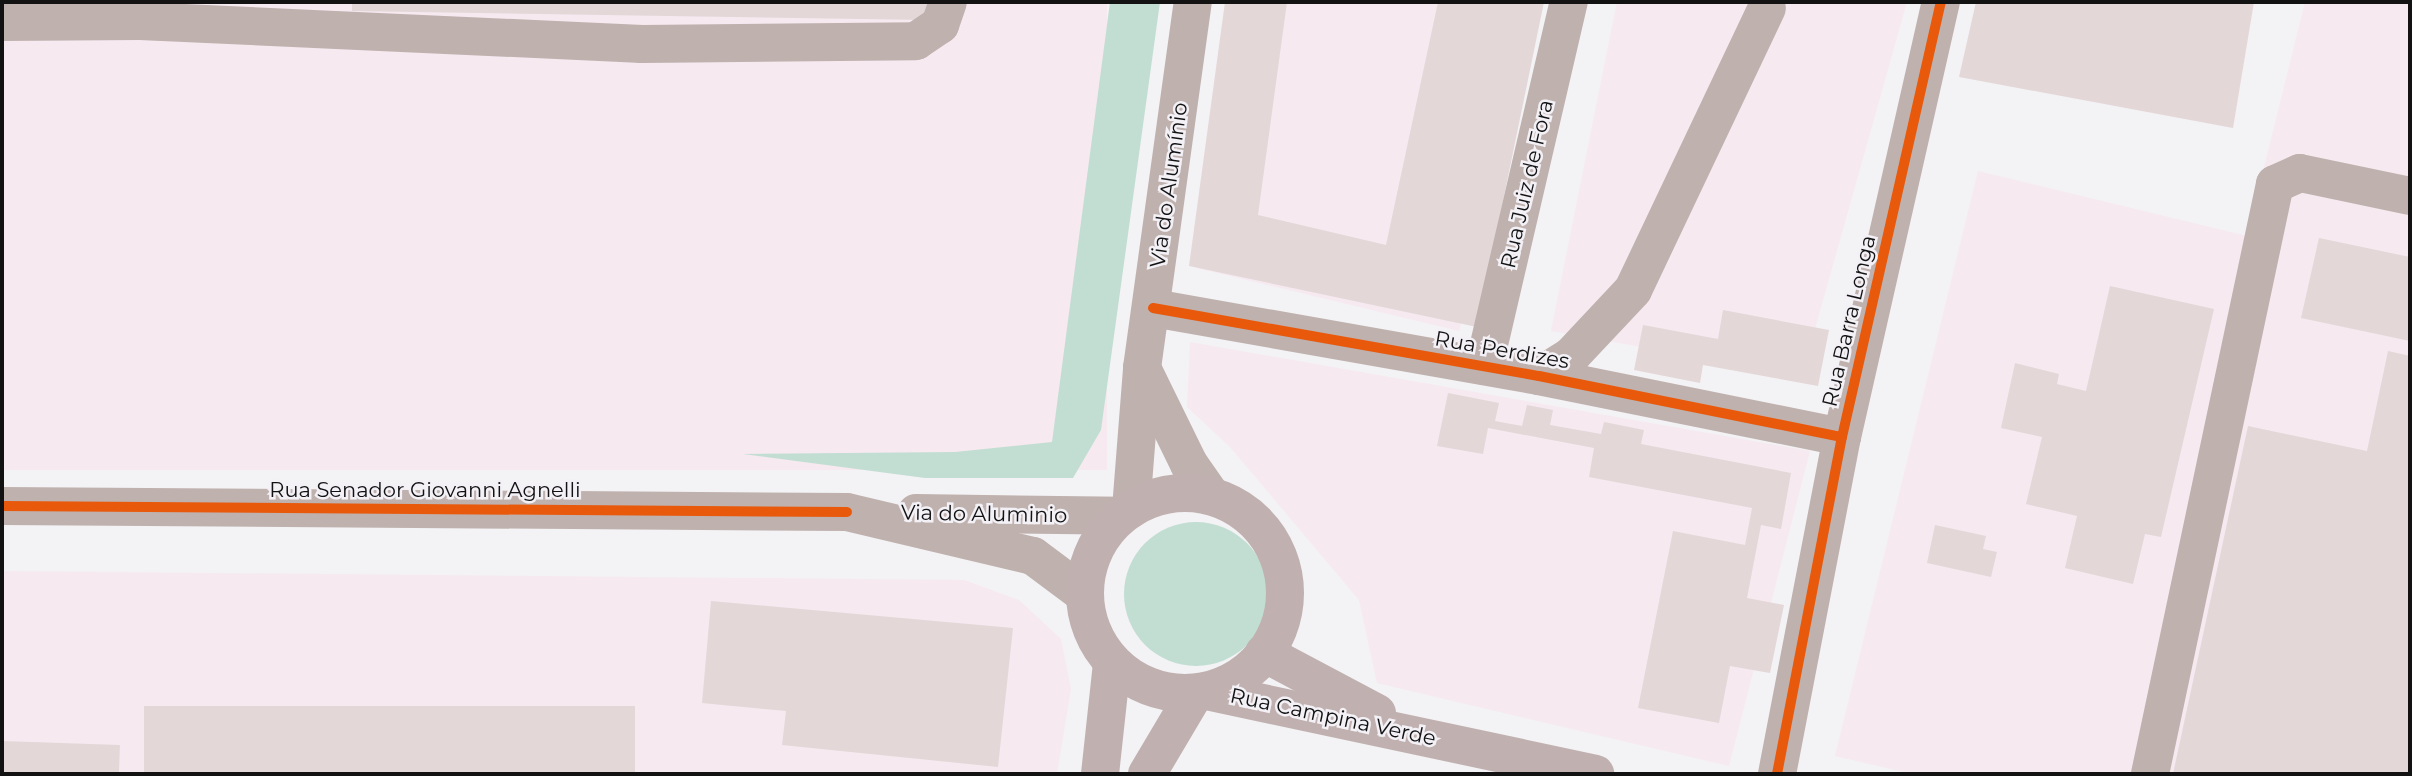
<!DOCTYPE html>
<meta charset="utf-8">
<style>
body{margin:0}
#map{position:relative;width:2412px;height:776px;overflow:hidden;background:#f3f2f5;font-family:Montserrat,sans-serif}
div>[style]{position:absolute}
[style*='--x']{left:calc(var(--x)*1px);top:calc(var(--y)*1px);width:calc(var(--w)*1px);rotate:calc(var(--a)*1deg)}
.industrial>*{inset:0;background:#f6e9f0;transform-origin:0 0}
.green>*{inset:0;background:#c2ded2}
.round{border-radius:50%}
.building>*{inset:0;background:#e4d7d8;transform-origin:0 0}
.minor>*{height:38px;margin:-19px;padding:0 19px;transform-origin:19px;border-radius:19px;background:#bfb1ae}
.major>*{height:38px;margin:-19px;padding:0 19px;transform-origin:19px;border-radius:19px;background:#c0b1b0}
.major>.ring{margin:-19px;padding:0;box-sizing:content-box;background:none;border:38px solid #c0b1b0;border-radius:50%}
.cycleway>*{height:10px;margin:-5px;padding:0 5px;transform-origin:5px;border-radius:5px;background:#e8590c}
span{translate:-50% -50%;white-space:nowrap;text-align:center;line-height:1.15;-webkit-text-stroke:5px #f3f1f6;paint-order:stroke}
.street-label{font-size:21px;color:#121213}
.frame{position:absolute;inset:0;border:4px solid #121213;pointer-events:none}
</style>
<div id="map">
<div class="industrial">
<i style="left:2px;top:2px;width:1105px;height:468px"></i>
<i style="clip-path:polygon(1251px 2px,1544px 2px,1459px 331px,1197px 268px)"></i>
<i style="clip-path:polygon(1617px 2px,1907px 2px,1802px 375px,1551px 331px)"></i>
<i style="clip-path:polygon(2305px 2px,2410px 2px,2410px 774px,1912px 774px,1835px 756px,1978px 171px,2247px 236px)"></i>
<i style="clip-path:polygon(1190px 342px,1810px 451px,1729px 766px,1377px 683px,1359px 600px,1230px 447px,1187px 407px)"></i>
<i style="clip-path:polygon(2px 571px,964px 580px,1019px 600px,1061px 639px,1071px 689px,1057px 774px,2px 774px)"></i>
</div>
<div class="green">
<i style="clip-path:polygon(1110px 2px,1160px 2px,1101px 430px,1073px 478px,925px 478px,743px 454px,955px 452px,1052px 442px)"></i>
<i class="round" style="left:1124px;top:522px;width:144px;height:144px"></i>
</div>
<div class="building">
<i style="clip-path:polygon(352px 2px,928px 2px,928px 20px,352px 11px)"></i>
<i style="clip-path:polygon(1225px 2px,1287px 2px,1258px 215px,1386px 245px,1438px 2px,1544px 2px,1477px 327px,1189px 266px)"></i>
<i style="clip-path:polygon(1976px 2px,2254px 2px,2233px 128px,1959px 77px)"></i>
<i style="clip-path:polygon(2319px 238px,2410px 257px,2410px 341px,2301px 318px)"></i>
<i style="clip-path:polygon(2110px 286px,2214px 309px,2161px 537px,2145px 534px,2133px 584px,2065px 568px,2077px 516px,2026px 504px,2042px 437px,2001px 428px,2015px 363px,2059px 374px,2057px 384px,2086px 391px)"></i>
<i style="clip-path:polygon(1723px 310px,1829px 330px,1818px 386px,1703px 365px,1700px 383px,1634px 370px,1643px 325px,1718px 339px)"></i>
<i style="clip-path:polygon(2388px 351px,2410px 356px,2410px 774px,2173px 774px,2248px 426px,2367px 451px)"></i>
<i style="clip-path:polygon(1448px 393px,1499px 403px,1495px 421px,1522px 426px,1527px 405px,1553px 410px,1550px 425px,1601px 434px,1604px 422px,1644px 430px,1641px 444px,1791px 473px,1781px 529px,1761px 525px,1747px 598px,1784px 605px,1770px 673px,1730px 666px,1719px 723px,1638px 708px,1673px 531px,1745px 545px,1752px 508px,1589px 477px,1594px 448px,1488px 428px,1483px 454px,1437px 446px)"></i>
<i style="clip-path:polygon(1935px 525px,1986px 536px,1983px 549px,1997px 552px,1991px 577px,1927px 563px)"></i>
<i style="clip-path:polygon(711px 601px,1013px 628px,998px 767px,782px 745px,786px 711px,702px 703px)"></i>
<i style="left:144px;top:706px;width:491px;height:68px"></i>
<i style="left:2px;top:741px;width:118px;height:33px;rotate:2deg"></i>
</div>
<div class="minor">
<i style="--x:2;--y:22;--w:138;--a:-0.4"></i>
<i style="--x:140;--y:21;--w:503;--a:2.62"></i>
<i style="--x:642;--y:44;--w:274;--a:-0.6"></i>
<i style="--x:916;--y:41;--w:29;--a:-34"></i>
<i style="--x:940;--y:25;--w:24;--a:-71"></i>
<i style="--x:1153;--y:308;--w:392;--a:10"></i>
<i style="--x:1539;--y:376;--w:309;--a:11.4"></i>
<i style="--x:1484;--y:366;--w:374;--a:-76.9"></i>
<i style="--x:1142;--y:368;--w:107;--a:63.9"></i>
<i style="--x:1189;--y:464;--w:39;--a:55"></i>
<i style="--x:1539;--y:376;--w:39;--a:-32"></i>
<i style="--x:1572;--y:355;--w:89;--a:-46.8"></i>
<i style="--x:1633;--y:290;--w:312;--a:-64.6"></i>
<i style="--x:2;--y:506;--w:845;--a:0.41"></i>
<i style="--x:847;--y:512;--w:191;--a:13.3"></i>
<i style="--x:1033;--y:556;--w:64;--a:36.7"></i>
<i style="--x:1131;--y:509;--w:141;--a:-85.5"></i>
<i style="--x:1142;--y:368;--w:370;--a:-82.1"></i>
<i style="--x:916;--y:513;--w:205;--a:0.8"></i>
<i style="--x:1777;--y:774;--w:343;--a:-79.1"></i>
<i style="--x:1842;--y:437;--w:446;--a:-77.2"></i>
<i style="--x:2150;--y:774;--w:603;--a:-78.04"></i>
<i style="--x:2275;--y:184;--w:27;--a:-24"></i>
<i style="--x:2300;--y:173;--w:112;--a:11.8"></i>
</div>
<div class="major">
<i class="ring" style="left:1085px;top:493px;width:162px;height:162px"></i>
<i style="--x:1264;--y:653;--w:128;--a:28"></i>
<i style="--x:1206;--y:691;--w:398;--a:12"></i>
<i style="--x:1100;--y:774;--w:112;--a:-83.8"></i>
<i style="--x:1147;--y:774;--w:94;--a:-59.3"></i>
</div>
<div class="cycleway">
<i style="--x:1153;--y:308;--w:392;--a:10"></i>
<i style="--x:1539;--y:376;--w:309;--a:11.4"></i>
<i style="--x:2;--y:506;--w:845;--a:0.41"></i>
<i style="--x:1777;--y:774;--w:343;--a:-79.1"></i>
<i style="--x:1842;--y:437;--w:446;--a:-77.2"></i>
</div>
<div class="street-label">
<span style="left:1527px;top:184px;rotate:-77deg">Rua Juiz de Fora</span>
<span style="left:1169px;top:185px;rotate:-82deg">Via do Alumínio</span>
<span style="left:1849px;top:321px;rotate:-77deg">Rua Barra Longa</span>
<span style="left:1502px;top:350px;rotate:10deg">Rua Perdizes</span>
<span style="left:425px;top:490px">Rua Senador Giovanni Agnelli</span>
<span style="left:984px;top:514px;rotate:1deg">Via do Aluminio</span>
<span style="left:1333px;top:717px;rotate:12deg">Rua Campina Verde</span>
</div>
<div class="frame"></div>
</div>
